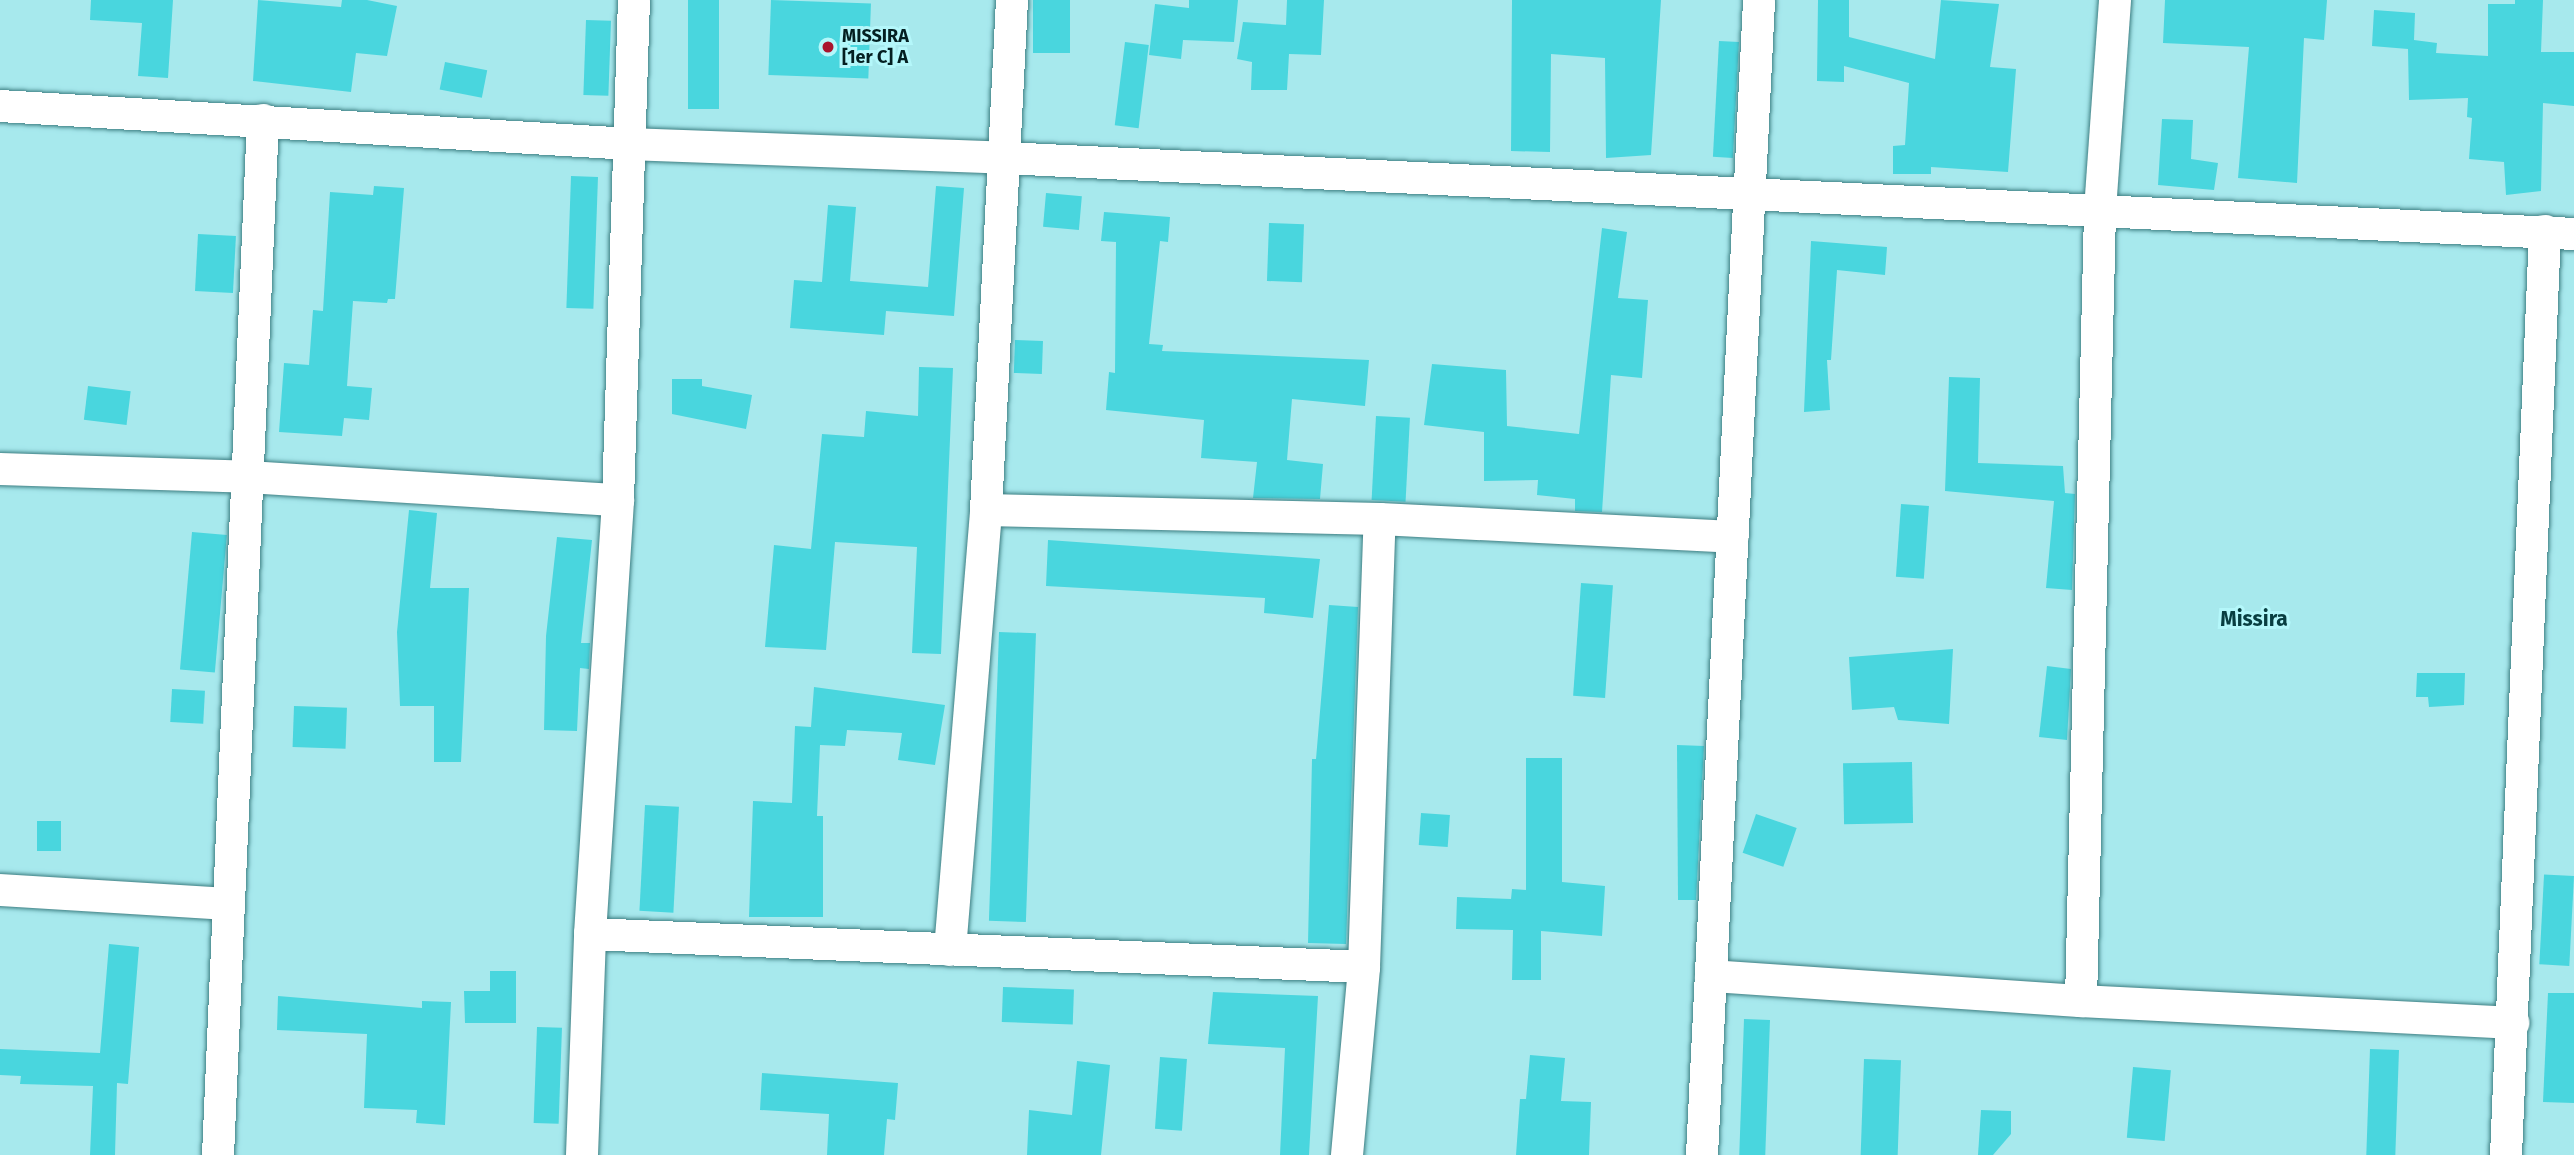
<!DOCTYPE html>
<style>
body{margin:0}
#map{position:relative;width:2574px;height:1155px;overflow:hidden;background:#a7e9ed;font-family:"Fira Sans",sans-serif}
div>[style]{position:absolute}
[style*='--x']{left:calc(var(--x)*1px);top:calc(var(--y)*1px);width:calc(var(--w)*1px);rotate:calc(var(--a)*1deg)}
.building>*{inset:0;background:#49d6de;transform-origin:0 0}
.roads{filter:drop-shadow(0 0 2px #3d7e82) drop-shadow(0 0 2px #3d7e82)}
.street>*{height:32px;margin:-16px;padding:0 16px;transform-origin:16px;border-radius:16px;background:#fff}
.dots>*{width:19px;height:19px;translate:-50% -50%;box-sizing:border-box;border:4px solid #b4f7fa;border-radius:50%}
span{translate:-50% -50%;white-space:nowrap;text-align:center;line-height:1.15;-webkit-text-stroke:6px #b4f7fa;paint-order:stroke}
.poi-label{font-size:18px;color:#041f21;font-weight:700}
.left{translate:0 -50%;text-align:left}
.quarter-label{font-size:21px;color:#083e41;font-weight:700}
</style>
<div id="map">
<div class="building">
<i style="clip-path:polygon(91px 0,173px 0,168px 78px,138px 76px,142px 23px,90px 20px)"></i>
<i style="clip-path:polygon(258px 0,341px 7px,342px 0,367px 0,397px 6px,387px 56px,356px 53px,351px 92px,253px 81px)"></i>
<i style="left:688px;top:0;width:31px;height:109px"></i>
<i style="left:771px;top:0;width:100px;height:75px;rotate:2deg"></i>
<i style="left:1033px;top:0;width:37px;height:53px"></i>
<i style="clip-path:polygon(1189px 0,1238px 0,1234px 42px,1183px 40px,1181px 59px,1149px 55px,1155px 4px,1189px 8px)"></i>
<i style="clip-path:polygon(1287px 0,1324px 0,1321px 55px,1289px 54px,1287px 90px,1251px 90px,1252px 62px,1237px 59px,1243px 22px,1286px 25px)"></i>
<i style="clip-path:polygon(1512px 0,1661px 0,1651px 155px,1606px 158px,1605px 58px,1551px 54px,1550px 152px,1511px 151px)"></i>
<i style="clip-path:polygon(1818px 0,1849px 0,1849px 37px,1935px 59px,1941px 0,1999px 4px,1990px 67px,2016px 69px,2008px 172px,1931px 167px,1931px 174px,1893px 174px,1893px 146px,1905px 145px,1909px 83px,1844px 66px,1844px 82px,1817px 81px)"></i>
<i style="clip-path:polygon(2165px 0,2327px 0,2324px 40px,2304px 38px,2297px 183px,2238px 178px,2249px 47px,2163px 43px)"></i>
<i style="clip-path:polygon(2515px 0,2543px 0,2541px 52px,2574px 52px,2574px 106px,2543px 103px,2541px 191px,2506px 195px,2504px 162px,2469px 159px,2472px 118px,2467px 117px,2468px 98px,2409px 100px,2408px 49px,2372px 46px,2374px 10px,2415px 13px,2414px 40px,2437px 43px,2436px 53px,2488px 56px,2488px 4px,2515px 4px)"></i>
<i style="left:586px;top:20px;width:25px;height:75px;rotate:2deg"></i>
<i style="left:1719px;top:41px;width:20px;height:116px;rotate:3deg"></i>
<i style="left:1125px;top:42px;width:24px;height:84px;rotate:7deg"></i>
<i style="left:445px;top:62px;width:43px;height:28px;rotate:11deg"></i>
<i style="clip-path:polygon(2162px 119px,2193px 120px,2191px 159px,2218px 163px,2214px 190px,2158px 185px)"></i>
<i style="left:571px;top:176px;width:27px;height:132px;rotate:2deg"></i>
<i style="clip-path:polygon(374px 186px,404px 188px,395px 299px,388px 299px,387px 303px,353px 301px,347px 386px,372px 388px,369px 420px,344px 418px,342px 436px,279px 432px,284px 363px,309px 365px,313px 310px,323px 311px,330px 192px,373px 195px)"></i>
<i style="clip-path:polygon(936px 186px,964px 188px,954px 316px,886px 311px,884px 335px,790px 328px,794px 280px,822px 282px,828px 205px,856px 207px,850px 281px,928px 287px)"></i>
<i style="left:1046px;top:193px;width:36px;height:34px;rotate:5deg"></i>
<i style="clip-path:polygon(1104px 212px,1170px 217px,1168px 242px,1160px 241px,1149px 344px,1163px 345px,1162px 351px,1369px 360px,1365px 406px,1292px 399px,1287px 460px,1323px 464px,1320px 499px,1253px 498px,1257px 462px,1201px 458px,1204px 420px,1106px 410px,1109px 372px,1115px 373px,1116px 242px,1101px 241px)"></i>
<i style="left:1269px;top:223px;width:35px;height:58px;rotate:2deg"></i>
<i style="clip-path:polygon(1602px 228px,1627px 232px,1618px 298px,1648px 300px,1642px 378px,1611px 375px,1602px 512px,1575px 511px,1575px 499px,1537px 495px,1538px 480px,1484px 481px,1484px 432px,1424px 425px,1432px 364px,1506px 370px,1507px 426px,1579px 434px)"></i>
<i style="left:198px;top:234px;width:38px;height:57px;rotate:3deg"></i>
<i style="clip-path:polygon(1811px 241px,1887px 247px,1885px 275px,1837px 270px,1831px 360px,1827px 360px,1830px 410px,1804px 412px)"></i>
<i style="left:1015px;top:340px;width:28px;height:33px;rotate:2deg"></i>
<i style="clip-path:polygon(919px 367px,953px 368px,941px 654px,912px 653px,917px 547px,835px 542px,826px 650px,765px 647px,774px 545px,811px 549px,822px 434px,864px 437px,866px 411px,918px 416px)"></i>
<i style="clip-path:polygon(1949px 377px,1980px 378px,1978px 463px,2063px 466px,2065px 493px,2075px 494px,2072px 590px,2046px 588px,2054px 501px,1945px 491px)"></i>
<i style="clip-path:polygon(672px 379px,702px 379px,702px 386px,752px 395px,746px 429px,672px 414px)"></i>
<i style="left:88px;top:386px;width:43px;height:34px;rotate:7deg"></i>
<i style="left:1376px;top:416px;width:34px;height:84px;rotate:3deg"></i>
<i style="left:1901px;top:504px;width:28px;height:73px;rotate:4deg"></i>
<i style="clip-path:polygon(409px 510px,437px 513px,430px 588px,469px 588px,461px 762px,434px 762px,434px 706px,400px 706px,397px 632px)"></i>
<i style="left:192px;top:532px;width:35px;height:138px;rotate:5deg"></i>
<i style="clip-path:polygon(557px 537px,592px 540px,581px 643px,590px 643px,589px 669px,580px 668px,577px 731px,544px 730px,546px 636px)"></i>
<i style="clip-path:polygon(1048px 540px,1320px 559px,1313px 618px,1264px 613px,1265px 598px,1046px 586px)"></i>
<i style="left:1581px;top:583px;width:32px;height:113px;rotate:4deg"></i>
<i style="clip-path:polygon(1329px 605px,1358px 607px,1346px 944px,1308px 943px,1312px 759px,1316px 759px)"></i>
<i style="left:999px;top:632px;width:37px;height:289px;rotate:2deg"></i>
<i style="clip-path:polygon(1953px 649px,1949px 724px,1898px 720px,1894px 707px,1852px 710px,1849px 657px)"></i>
<i style="clip-path:polygon(2047px 666px,2071px 669px,2067px 740px,2039px 737px)"></i>
<i style="clip-path:polygon(2417px 673px,2465px 673px,2464px 705px,2429px 707px,2428px 697px,2416px 697px)"></i>
<i style="clip-path:polygon(814px 687px,945px 705px,935px 765px,898px 760px,902px 733px,847px 730px,845px 746px,820px 745px,817px 816px,823px 816px,823px 917px,749px 917px,753px 801px,792px 803px,795px 726px,811px 727px)"></i>
<i style="left:172px;top:689px;width:33px;height:33px;rotate:3deg"></i>
<i style="left:294px;top:706px;width:53px;height:41px;rotate:2deg"></i>
<i style="clip-path:polygon(1677px 745px,1704px 746px,1696px 900px,1678px 900px)"></i>
<i style="clip-path:polygon(1526px 758px,1562px 758px,1562px 882px,1605px 886px,1602px 936px,1541px 931px,1541px 980px,1512px 980px,1513px 930px,1456px 929px,1457px 897px,1511px 899px,1512px 889px,1526px 890px)"></i>
<i style="left:1912px;top:762px;width:61px;height:69px;rotate:89deg"></i>
<i style="left:645px;top:805px;width:34px;height:106px;rotate:3deg"></i>
<i style="left:1421px;top:813px;width:29px;height:32px;rotate:4deg"></i>
<i style="left:1756px;top:814px;width:43px;height:41px;rotate:19deg"></i>
<i style="left:37px;top:821px;width:24px;height:30px"></i>
<i style="left:2574px;top:876px;width:90px;height:30px;rotate:93deg"></i>
<i style="clip-path:polygon(109px 944px,139px 947px,128px 1084px,117px 1083px,115px 1155px,90px 1155px,93px 1086px,20px 1084px,21px 1076px,0 1075px,0 1049px,100px 1053px)"></i>
<i style="clip-path:polygon(490px 971px,516px 971px,516px 1023px,465px 1023px,464px 991px,490px 991px)"></i>
<i style="left:1003px;top:987px;width:71px;height:35px;rotate:2deg"></i>
<i style="clip-path:polygon(1213px 992px,1318px 996px,1309px 1155px,1280px 1155px,1285px 1048px,1208px 1044px)"></i>
<i style="clip-path:polygon(2548px 993px,2574px 993px,2574px 1103px,2543px 1102px)"></i>
<i style="clip-path:polygon(278px 996px,422px 1008px,422px 1001px,451px 1002px,445px 1125px,416px 1123px,417px 1110px,364px 1108px,367px 1034px,277px 1030px)"></i>
<i style="left:1744px;top:1019px;width:26px;height:136px;rotate:2deg"></i>
<i style="left:537px;top:1027px;width:25px;height:96px;rotate:2deg"></i>
<i style="left:2370px;top:1049px;width:29px;height:106px;rotate:2deg"></i>
<i style="clip-path:polygon(1530px 1055px,1565px 1058px,1561px 1101px,1591px 1102px,1589px 1155px,1516px 1155px,1520px 1099px,1526px 1099px)"></i>
<i style="left:1160px;top:1057px;width:27px;height:72px;rotate:4deg"></i>
<i style="left:1864px;top:1059px;width:37px;height:96px;rotate:2deg"></i>
<i style="clip-path:polygon(1077px 1061px,1110px 1065px,1101px 1155px,1027px 1155px,1029px 1110px,1072px 1115px)"></i>
<i style="left:2133px;top:1067px;width:38px;height:71px;rotate:5deg"></i>
<i style="clip-path:polygon(762px 1073px,898px 1083px,895px 1120px,887px 1119px,884px 1155px,827px 1155px,829px 1114px,760px 1110px)"></i>
<i style="clip-path:polygon(1981px 1110px,2011px 1111px,2011px 1134px,1993px 1155px,1978px 1155px)"></i>
</div>
<div class="roads">
<div class="street">
<i style="--x:0;--y:106;--w:631;--a:3.45"></i>
<i style="--x:630;--y:144;--w:374;--a:2.1"></i>
<i style="--x:1004;--y:158;--w:1572;--a:2.77"></i>
<i style="--x:0;--y:469;--w:248;--a:1.8"></i>
<i style="--x:248;--y:477;--w:371;--a:3.6"></i>
<i style="--x:986;--y:510;--w:394;--a:1.3"></i>
<i style="--x:1380;--y:519;--w:353;--a:2.9"></i>
<i style="--x:0;--y:890;--w:229;--a:3.5"></i>
<i style="--x:590;--y:934;--w:775;--a:2.44"></i>
<i style="--x:950;--y:950;--w:441;--a:-85.3"></i>
<i style="--x:986;--y:510;--w:511;--a:-87.08"></i>
<i style="--x:1711;--y:976;--w:371;--a:3.9"></i>
<i style="--x:2081;--y:1001;--w:433;--a:2.9"></i>
<i style="--x:2081;--y:1001;--w:791;--a:-88.62"></i>
<i style="--x:2100;--y:210;--w:211;--a:-85.9"></i>
<i style="--x:218;--y:1155;--w:1036;--a:-87.51"></i>
<i style="--x:582;--y:1155;--w:221;--a:-87.9"></i>
<i style="--x:590;--y:934;--w:435;--a:-86.3"></i>
<i style="--x:618;--y:500;--w:500;--a:-88.17"></i>
<i style="--x:1347;--y:1155;--w:189;--a:-84.8"></i>
<i style="--x:1364;--y:967;--w:448;--a:-88"></i>
<i style="--x:1702;--y:1155;--w:1156;--a:-87.17"></i>
<i style="--x:2506;--y:1155;--w:925;--a:-87.58"></i>
</div>
</div>
<div class="dots">
<i style="left:828px;top:47px;background:#aa142d"></i>
</div>
<div class="poi-label">
<span class="left" style="left:842px;top:47px">MISSIRA<br>[1er C] A</span>
</div>
<div class="quarter-label">
<span style="left:2254px;top:619px">Missira</span>
</div>
</div>
